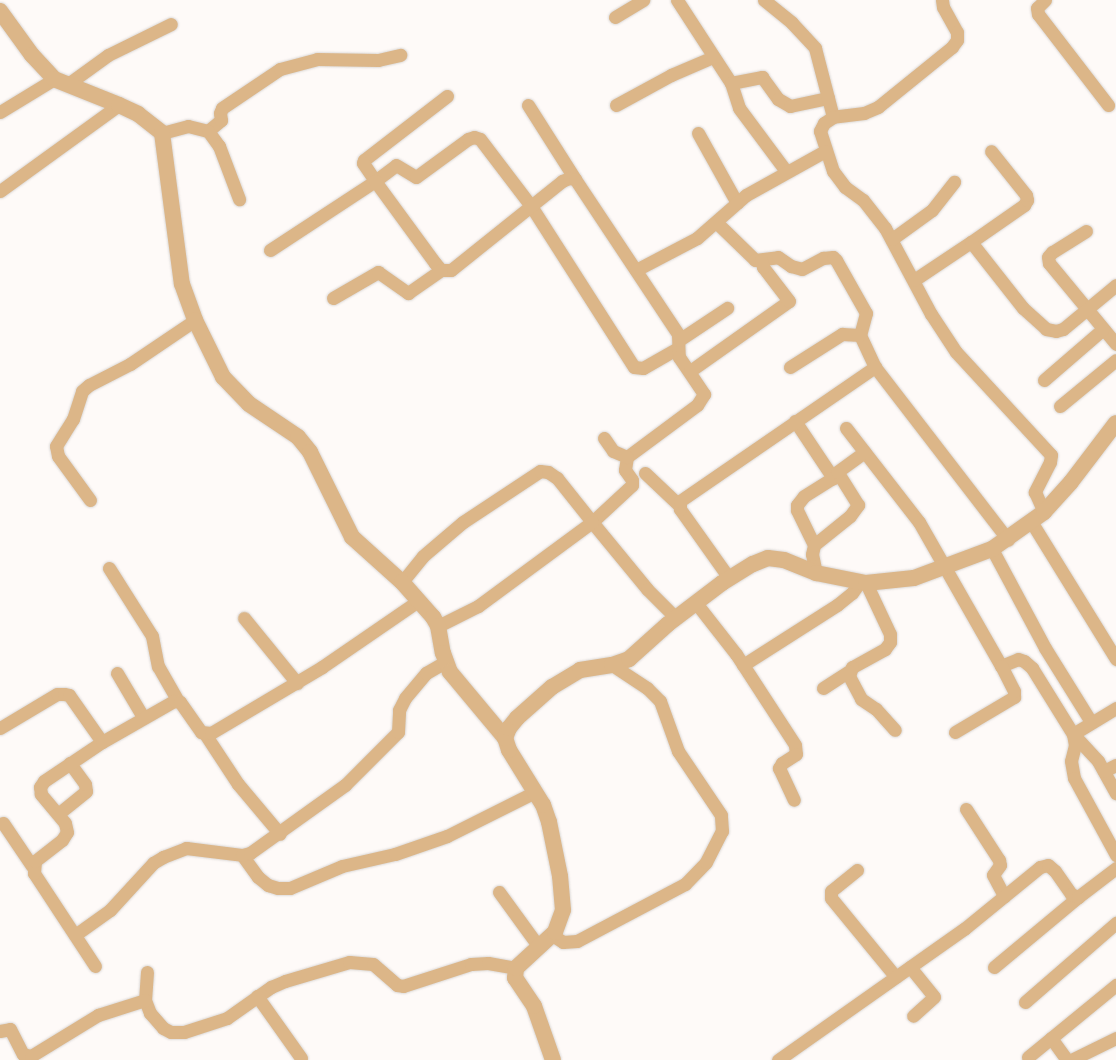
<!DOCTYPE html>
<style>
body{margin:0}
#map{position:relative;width:1116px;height:1060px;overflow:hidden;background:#fefaf8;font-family:"Fira Sans",sans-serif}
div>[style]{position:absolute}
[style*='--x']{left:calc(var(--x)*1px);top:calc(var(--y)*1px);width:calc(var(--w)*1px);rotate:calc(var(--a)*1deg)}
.roads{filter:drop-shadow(0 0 1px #dbd8d6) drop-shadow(0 0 1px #dbd8d6)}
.minor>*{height:13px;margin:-6.5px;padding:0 6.5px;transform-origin:6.5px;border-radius:6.5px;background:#dcb688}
.tertiary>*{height:16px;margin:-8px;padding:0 8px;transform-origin:8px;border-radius:8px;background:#dcb688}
span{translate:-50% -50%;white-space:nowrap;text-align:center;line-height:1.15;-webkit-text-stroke:3.5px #fefaf8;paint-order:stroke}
</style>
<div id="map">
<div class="roads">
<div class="minor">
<i style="--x:677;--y:0;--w:99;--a:57"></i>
<i style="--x:731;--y:83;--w:32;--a:-11"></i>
<i style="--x:762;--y:77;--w:27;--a:54"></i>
<i style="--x:778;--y:99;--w:14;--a:30"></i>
<i style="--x:790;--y:106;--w:39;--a:-12"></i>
<i style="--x:764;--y:0;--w:36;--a:39"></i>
<i style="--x:792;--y:23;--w:34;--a:47"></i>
<i style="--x:815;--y:48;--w:71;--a:75.4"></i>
<i style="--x:942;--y:0;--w:7;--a:82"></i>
<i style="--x:943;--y:7;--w:29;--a:61"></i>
<i style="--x:957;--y:32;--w:8;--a:90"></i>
<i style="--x:957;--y:40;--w:9;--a:126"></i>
<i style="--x:952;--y:47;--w:95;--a:141"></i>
<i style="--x:878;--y:107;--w:15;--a:157"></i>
<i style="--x:864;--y:113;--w:31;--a:173"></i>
<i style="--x:833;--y:117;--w:11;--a:146"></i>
<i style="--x:824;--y:123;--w:9;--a:117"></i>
<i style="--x:820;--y:131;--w:42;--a:72"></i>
<i style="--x:833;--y:171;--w:20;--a:53"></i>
<i style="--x:845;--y:187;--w:22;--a:36"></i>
<i style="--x:863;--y:200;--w:36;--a:52"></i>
<i style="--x:885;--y:228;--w:98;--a:61.9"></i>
<i style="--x:931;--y:314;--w:45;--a:56.7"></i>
<i style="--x:956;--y:352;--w:140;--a:47.3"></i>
<i style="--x:1051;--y:455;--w:7;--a:98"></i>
<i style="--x:1050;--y:462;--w:34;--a:117"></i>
<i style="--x:1035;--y:492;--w:22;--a:66"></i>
<i style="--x:1045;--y:0;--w:11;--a:135"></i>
<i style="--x:1037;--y:8;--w:6;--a:81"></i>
<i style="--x:1038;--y:14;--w:115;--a:52.4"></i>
<i style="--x:615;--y:17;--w:33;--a:-31"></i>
<i style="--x:731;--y:83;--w:26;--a:72"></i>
<i style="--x:739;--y:108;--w:79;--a:53.3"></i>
<i style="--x:68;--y:84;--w:49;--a:-35.9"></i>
<i style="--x:108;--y:55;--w:70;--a:-26.2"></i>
<i style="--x:447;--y:96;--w:105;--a:142.4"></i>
<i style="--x:364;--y:160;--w:3;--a:108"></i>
<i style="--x:363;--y:163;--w:22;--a:56"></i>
<i style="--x:375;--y:181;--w:26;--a:-37"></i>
<i style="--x:396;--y:165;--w:23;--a:31"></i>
<i style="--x:416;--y:177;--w:64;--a:-36.2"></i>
<i style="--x:468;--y:139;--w:6;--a:-18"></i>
<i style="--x:474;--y:137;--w:6;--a:18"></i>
<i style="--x:480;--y:139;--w:84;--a:52.7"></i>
<i style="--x:531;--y:206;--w:191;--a:57.4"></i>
<i style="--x:634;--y:367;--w:9;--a:6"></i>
<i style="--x:643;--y:368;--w:40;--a:-29.7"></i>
<i style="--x:528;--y:105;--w:88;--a:57.6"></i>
<i style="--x:616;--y:105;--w:63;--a:-28.6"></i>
<i style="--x:671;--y:75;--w:46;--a:-23.2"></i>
<i style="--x:0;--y:112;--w:63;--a:-31.4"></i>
<i style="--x:208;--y:131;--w:17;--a:-40"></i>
<i style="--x:221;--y:120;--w:7;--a:-98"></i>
<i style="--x:220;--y:113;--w:5;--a:-68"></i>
<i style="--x:222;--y:108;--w:70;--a:-33.9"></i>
<i style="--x:280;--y:69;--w:38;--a:-15"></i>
<i style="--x:317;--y:59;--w:61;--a:0.9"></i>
<i style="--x:378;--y:60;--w:23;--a:-13"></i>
<i style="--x:162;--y:133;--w:27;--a:-15"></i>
<i style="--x:188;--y:126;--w:21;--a:14"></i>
<i style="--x:208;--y:131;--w:19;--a:54"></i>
<i style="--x:219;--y:146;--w:57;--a:69.3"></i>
<i style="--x:698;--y:133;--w:80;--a:60.9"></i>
<i style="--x:0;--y:191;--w:147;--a:-35.9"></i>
<i style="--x:717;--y:223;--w:53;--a:44.2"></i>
<i style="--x:755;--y:260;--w:23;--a:-7"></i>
<i style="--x:778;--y:257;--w:16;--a:35"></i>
<i style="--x:791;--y:266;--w:11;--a:15"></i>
<i style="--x:802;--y:269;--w:24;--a:-28"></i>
<i style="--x:823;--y:258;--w:10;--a:-6"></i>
<i style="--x:833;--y:257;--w:4;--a:45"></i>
<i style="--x:836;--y:260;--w:61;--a:60.5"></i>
<i style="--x:866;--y:313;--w:23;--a:105"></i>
<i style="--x:860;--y:335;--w:35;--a:65"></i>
<i style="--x:875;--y:367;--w:218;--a:52.4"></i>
<i style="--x:1086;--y:231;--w:40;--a:148"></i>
<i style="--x:1052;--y:252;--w:6;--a:129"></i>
<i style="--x:1048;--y:257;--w:6;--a:81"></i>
<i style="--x:1049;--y:263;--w:105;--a:50.4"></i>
<i style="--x:892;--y:239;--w:49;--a:-35.9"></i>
<i style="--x:932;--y:210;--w:36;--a:-52"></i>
<i style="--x:971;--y:242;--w:65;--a:-34.9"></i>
<i style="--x:1024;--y:205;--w:6;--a:-59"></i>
<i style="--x:1027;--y:200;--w:5;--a:-101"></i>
<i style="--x:1026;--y:195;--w:56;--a:-128.5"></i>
<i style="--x:270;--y:250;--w:126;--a:-33.3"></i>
<i style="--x:375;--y:181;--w:102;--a:53.8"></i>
<i style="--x:435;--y:263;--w:9;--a:49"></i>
<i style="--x:441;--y:270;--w:10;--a:0"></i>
<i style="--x:451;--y:270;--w:142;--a:-38.7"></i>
<i style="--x:562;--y:181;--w:8;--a:-23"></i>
<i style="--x:569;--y:178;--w:6;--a:9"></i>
<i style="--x:575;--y:179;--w:186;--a:56.4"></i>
<i style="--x:678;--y:334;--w:23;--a:88"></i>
<i style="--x:679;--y:357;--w:45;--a:56"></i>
<i style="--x:704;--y:394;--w:13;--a:122"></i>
<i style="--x:697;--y:405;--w:87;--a:143.4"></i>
<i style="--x:627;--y:457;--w:13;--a:99"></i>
<i style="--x:625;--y:470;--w:12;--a:55"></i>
<i style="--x:632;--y:480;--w:5;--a:90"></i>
<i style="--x:632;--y:485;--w:54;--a:137.2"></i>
<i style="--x:592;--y:522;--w:87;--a:50.6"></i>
<i style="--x:647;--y:589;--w:41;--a:45"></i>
<i style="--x:636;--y:270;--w:69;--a:-27.7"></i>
<i style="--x:697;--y:238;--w:65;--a:-41.3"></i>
<i style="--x:746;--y:195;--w:90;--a:-29.1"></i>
<i style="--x:914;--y:280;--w:69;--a:-33.7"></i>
<i style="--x:971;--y:242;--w:84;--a:51.8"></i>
<i style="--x:1023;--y:308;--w:31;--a:42"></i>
<i style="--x:1046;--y:329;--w:10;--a:11"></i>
<i style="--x:1056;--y:331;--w:7;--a:-16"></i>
<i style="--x:1063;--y:329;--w:69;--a:-39.7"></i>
<i style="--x:333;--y:298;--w:52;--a:-30"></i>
<i style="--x:378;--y:272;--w:37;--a:35"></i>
<i style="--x:408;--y:293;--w:40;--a:-34.9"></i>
<i style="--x:679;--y:340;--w:58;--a:-33.7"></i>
<i style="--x:790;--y:367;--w:62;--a:-32.4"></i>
<i style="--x:842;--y:334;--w:18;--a:3"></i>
<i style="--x:690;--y:371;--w:121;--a:-35.3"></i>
<i style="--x:789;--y:301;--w:43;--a:-127.4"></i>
<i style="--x:763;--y:267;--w:7;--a:-106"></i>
<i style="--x:1044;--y:380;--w:78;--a:-40.8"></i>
<i style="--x:1060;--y:406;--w:72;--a:-39.4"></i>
<i style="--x:795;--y:421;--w:69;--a:56.3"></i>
<i style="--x:846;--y:428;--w:119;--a:52.2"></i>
<i style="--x:919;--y:522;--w:166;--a:60.3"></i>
<i style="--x:1001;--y:666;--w:18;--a:-22"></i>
<i style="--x:1018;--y:659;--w:6;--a:18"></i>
<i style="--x:1024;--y:661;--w:11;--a:41"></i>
<i style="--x:1032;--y:668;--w:78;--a:58.2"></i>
<i style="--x:1073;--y:734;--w:11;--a:80"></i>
<i style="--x:1075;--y:745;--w:16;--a:104"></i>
<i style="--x:1071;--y:761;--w:17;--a:80"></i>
<i style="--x:1074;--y:778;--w:88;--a:61.4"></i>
<i style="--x:604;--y:438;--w:16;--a:55"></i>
<i style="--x:613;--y:451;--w:15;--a:23"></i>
<i style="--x:645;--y:473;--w:48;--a:43.3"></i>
<i style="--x:90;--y:500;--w:54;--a:-126"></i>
<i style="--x:58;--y:456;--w:10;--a:-101"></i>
<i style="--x:56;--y:446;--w:32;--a:-58"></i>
<i style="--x:73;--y:419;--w:29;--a:-72"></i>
<i style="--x:82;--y:391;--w:9;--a:-41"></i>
<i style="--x:89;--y:385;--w:46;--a:-27.1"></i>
<i style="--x:130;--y:364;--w:78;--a:-34.1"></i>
<i style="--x:1032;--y:523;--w:160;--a:58.3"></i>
<i style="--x:814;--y:545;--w:39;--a:-116"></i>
<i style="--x:797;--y:510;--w:5;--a:-90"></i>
<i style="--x:797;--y:505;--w:11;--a:-52"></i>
<i style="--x:804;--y:496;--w:39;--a:-32"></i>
<i style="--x:992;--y:549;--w:112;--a:61.8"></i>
<i style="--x:1045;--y:648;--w:87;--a:58.1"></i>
<i style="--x:109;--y:568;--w:80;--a:57.7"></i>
<i style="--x:152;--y:636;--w:31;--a:79"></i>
<i style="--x:158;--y:666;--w:40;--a:60.3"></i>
<i style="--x:816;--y:573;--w:19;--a:-102"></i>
<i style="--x:812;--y:554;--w:9;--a:-77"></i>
<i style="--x:814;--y:545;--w:46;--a:-38.9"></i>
<i style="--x:850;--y:516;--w:14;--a:-54"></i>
<i style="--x:858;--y:505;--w:39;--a:-122"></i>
<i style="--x:837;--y:472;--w:34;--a:-36"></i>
<i style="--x:729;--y:578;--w:85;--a:-125.4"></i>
<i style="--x:680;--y:509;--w:8;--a:-90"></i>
<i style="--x:680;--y:501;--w:237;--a:-34.5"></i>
<i style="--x:402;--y:582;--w:33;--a:-51"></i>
<i style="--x:423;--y:556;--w:52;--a:-40.4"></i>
<i style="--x:463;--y:522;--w:92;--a:-33.5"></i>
<i style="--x:540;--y:471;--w:8;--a:7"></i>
<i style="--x:548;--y:472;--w:11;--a:34"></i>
<i style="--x:557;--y:478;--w:56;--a:51.5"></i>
<i style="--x:592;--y:522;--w:142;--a:143.6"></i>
<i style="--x:478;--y:606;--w:45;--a:153.4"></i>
<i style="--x:866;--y:583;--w:56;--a:64.8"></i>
<i style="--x:890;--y:634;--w:8;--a:90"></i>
<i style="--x:890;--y:642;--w:9;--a:126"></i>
<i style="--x:885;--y:649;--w:38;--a:151"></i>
<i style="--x:852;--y:667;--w:9;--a:108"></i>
<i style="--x:849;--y:676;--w:26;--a:62"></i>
<i style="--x:861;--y:699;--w:18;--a:34"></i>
<i style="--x:876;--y:709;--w:28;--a:48"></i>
<i style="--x:696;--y:603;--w:65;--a:51.9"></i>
<i style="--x:736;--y:654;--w:108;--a:57"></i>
<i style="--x:795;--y:745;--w:9;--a:84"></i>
<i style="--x:796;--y:754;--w:17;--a:147"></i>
<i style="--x:782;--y:763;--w:6;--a:121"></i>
<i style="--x:779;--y:768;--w:35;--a:65"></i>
<i style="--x:244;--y:618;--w:84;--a:50.8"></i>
<i style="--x:743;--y:665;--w:112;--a:-32.6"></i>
<i style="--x:837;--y:605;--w:19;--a:-39"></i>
<i style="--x:852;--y:593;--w:12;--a:-55"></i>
<i style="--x:117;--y:673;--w:51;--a:59.4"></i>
<i style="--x:823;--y:688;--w:31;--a:-33"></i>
<i style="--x:1116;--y:708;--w:50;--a:148.8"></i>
<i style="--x:1073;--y:734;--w:37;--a:47"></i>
<i style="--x:1098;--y:761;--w:37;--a:61"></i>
<i style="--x:0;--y:728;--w:66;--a:-30.8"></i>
<i style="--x:57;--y:694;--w:7;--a:0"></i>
<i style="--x:64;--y:694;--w:5;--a:11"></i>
<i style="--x:69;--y:695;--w:57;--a:54.9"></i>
<i style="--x:955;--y:732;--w:69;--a:-30.7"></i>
<i style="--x:1014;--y:697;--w:6;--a:-90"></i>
<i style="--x:1014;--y:691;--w:28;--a:-117"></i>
<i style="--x:205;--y:734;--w:60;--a:56.6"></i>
<i style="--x:238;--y:784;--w:65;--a:50"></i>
<i style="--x:1104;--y:771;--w:13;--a:-27"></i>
<i style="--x:966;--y:809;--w:61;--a:57.1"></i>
<i style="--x:999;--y:860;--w:5;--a:79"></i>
<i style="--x:1000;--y:865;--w:12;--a:125"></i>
<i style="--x:993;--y:875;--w:24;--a:62"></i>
<i style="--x:58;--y:814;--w:36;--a:-39"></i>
<i style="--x:86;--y:791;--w:7;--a:-98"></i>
<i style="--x:85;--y:784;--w:26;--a:-126"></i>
<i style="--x:3;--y:823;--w:52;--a:56"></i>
<i style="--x:242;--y:855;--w:27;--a:54"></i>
<i style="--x:258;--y:877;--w:13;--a:39"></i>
<i style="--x:268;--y:885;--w:10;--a:17"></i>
<i style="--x:278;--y:888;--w:12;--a:0"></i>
<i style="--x:290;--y:888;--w:56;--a:-22.9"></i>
<i style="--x:342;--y:866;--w:54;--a:-12.8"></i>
<i style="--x:395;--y:854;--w:55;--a:-19.1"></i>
<i style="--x:447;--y:836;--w:98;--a:-26.6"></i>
<i style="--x:857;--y:870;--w:33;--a:141"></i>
<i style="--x:831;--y:891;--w:7;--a:90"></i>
<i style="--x:831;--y:898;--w:102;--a:50.6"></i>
<i style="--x:499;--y:892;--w:68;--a:54"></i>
<i style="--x:75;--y:935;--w:43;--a:-35.5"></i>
<i style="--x:110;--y:910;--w:64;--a:-47.5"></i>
<i style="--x:153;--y:863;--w:12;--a:-31"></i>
<i style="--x:163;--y:857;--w:25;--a:-21"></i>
<i style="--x:186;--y:848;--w:56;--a:7.1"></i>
<i style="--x:242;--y:855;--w:8;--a:-14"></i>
<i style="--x:250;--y:853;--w:117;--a:-35.6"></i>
<i style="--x:345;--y:785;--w:75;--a:-45"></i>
<i style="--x:398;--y:732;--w:22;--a:-87"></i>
<i style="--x:399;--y:710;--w:13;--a:-63"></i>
<i style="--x:405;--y:698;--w:33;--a:-50"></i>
<i style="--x:426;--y:673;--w:22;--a:-30"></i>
<i style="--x:552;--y:935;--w:13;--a:32"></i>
<i style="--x:563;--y:942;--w:14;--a:-4"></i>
<i style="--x:577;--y:941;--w:122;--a:-27.8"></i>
<i style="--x:685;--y:884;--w:30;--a:-46"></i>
<i style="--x:706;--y:862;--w:35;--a:-63"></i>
<i style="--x:722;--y:831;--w:16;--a:-94"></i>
<i style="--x:721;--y:815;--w:77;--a:-123.9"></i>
<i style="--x:678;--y:751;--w:53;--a:-109.8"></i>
<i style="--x:660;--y:701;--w:18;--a:-135"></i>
<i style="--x:647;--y:688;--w:42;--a:-146.7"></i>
<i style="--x:95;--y:966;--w:111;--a:-123.3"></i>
<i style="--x:34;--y:873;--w:12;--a:-85"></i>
<i style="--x:35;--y:861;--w:34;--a:-38"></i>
<i style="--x:62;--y:840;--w:9;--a:-58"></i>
<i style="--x:67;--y:832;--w:9;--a:-103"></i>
<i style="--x:65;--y:823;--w:38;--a:-130"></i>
<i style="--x:41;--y:794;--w:7;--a:-98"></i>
<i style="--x:40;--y:787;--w:7;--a:-56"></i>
<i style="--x:44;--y:781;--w:70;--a:-33.9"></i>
<i style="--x:102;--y:742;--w:83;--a:-29.7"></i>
<i style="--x:174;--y:701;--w:6;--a:9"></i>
<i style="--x:180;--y:702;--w:37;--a:55"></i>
<i style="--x:201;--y:732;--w:10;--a:6"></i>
<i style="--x:211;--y:733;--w:129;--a:-30.7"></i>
<i style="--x:322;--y:667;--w:116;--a:-34.5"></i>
<i style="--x:910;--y:967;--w:38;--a:51"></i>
<i style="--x:934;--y:997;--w:28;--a:138"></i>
<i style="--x:994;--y:967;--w:109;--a:-39.8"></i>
<i style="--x:147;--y:972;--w:28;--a:94"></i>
<i style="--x:145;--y:1000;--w:14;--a:69"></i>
<i style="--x:150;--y:1013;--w:20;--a:49"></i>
<i style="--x:163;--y:1028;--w:9;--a:27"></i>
<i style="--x:171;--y:1032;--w:13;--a:0"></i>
<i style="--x:184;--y:1032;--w:45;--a:-18"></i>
<i style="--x:227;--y:1018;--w:54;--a:-35.2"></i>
<i style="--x:271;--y:987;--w:15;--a:-23"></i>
<i style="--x:285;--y:981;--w:67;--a:-16.5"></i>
<i style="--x:349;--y:962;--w:24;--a:5"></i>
<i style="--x:373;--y:964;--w:32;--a:41"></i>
<i style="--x:397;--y:985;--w:6;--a:9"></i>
<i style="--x:403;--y:986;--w:71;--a:-17.9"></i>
<i style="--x:471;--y:964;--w:17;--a:-3"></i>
<i style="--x:488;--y:963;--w:28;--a:10"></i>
<i style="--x:257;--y:996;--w:76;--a:54.6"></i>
<i style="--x:1025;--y:1002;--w:121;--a:-41"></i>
<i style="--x:0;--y:1031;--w:10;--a:-11"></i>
<i style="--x:10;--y:1029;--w:28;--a:63"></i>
<i style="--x:23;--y:1054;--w:8;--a:14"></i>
<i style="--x:31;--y:1056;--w:79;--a:-31.5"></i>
<i style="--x:98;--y:1015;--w:49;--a:-17.7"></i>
<i style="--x:1051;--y:1038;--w:27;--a:54"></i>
<i style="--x:1028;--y:1057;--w:114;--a:-39.3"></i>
<i style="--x:778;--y:1060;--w:228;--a:-35.2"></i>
<i style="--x:964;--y:929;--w:98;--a:-39.2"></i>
<i style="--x:1040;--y:867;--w:8;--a:-14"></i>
<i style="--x:1048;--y:865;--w:9;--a:41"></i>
<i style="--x:1055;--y:871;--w:28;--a:55"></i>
<i style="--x:1071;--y:894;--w:8;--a:23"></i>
<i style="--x:1078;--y:897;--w:48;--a:-37.3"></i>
<i style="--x:1071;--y:1060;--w:50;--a:-26.1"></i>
</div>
<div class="tertiary">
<i style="--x:0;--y:11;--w:54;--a:54"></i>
<i style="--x:32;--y:55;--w:33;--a:47"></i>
<i style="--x:54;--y:79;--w:70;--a:21.8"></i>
<i style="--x:119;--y:105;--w:21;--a:25"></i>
<i style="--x:138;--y:114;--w:31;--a:38"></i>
<i style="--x:162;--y:133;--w:152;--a:82.5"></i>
<i style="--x:182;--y:284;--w:38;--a:70"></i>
<i style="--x:195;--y:320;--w:64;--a:63.8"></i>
<i style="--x:223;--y:377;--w:37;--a:46"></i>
<i style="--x:249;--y:404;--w:59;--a:34"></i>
<i style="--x:298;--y:437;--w:19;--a:51"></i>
<i style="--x:310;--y:452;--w:95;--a:63.7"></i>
<i style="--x:352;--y:537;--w:67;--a:42"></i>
<i style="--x:402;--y:582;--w:47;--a:48.5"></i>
<i style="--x:433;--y:617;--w:10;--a:61"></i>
<i style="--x:438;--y:626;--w:27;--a:80"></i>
<i style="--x:443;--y:653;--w:20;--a:70"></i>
<i style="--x:450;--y:672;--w:86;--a:50.2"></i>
<i style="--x:553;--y:1060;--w:57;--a:-109.4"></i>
<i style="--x:534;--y:1006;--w:34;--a:-124"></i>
<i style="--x:515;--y:978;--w:10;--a:-84"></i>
<i style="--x:516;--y:968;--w:53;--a:-42.7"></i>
<i style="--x:555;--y:932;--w:23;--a:-70"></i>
<i style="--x:563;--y:910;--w:34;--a:-95"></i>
<i style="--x:560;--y:876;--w:55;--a:-101.5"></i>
<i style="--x:549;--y:822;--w:18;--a:-109"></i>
<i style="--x:543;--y:805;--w:65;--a:-121.7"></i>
<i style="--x:509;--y:750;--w:13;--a:-108"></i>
<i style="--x:505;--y:738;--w:11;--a:-68"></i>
<i style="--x:509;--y:728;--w:13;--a:-51"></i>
<i style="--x:517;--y:718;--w:47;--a:-41.5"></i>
<i style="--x:552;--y:687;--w:33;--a:-31"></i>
<i style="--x:580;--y:670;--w:32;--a:-9"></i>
<i style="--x:612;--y:665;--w:18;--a:-19"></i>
<i style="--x:629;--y:659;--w:52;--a:-41.9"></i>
<i style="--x:668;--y:624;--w:68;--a:-37.2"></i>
<i style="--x:722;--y:583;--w:36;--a:-32"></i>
<i style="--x:753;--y:564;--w:16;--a:-22"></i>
<i style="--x:768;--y:558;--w:16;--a:7"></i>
<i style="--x:784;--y:560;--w:35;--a:22"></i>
<i style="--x:816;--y:573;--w:51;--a:11.3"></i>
<i style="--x:866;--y:583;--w:48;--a:-5.9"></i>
<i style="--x:914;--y:578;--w:83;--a:-20.4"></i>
<i style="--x:992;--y:549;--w:64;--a:-35.4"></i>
<i style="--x:1044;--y:512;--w:40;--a:-48"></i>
<i style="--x:1071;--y:482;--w:74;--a:-52.7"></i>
</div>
</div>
</div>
